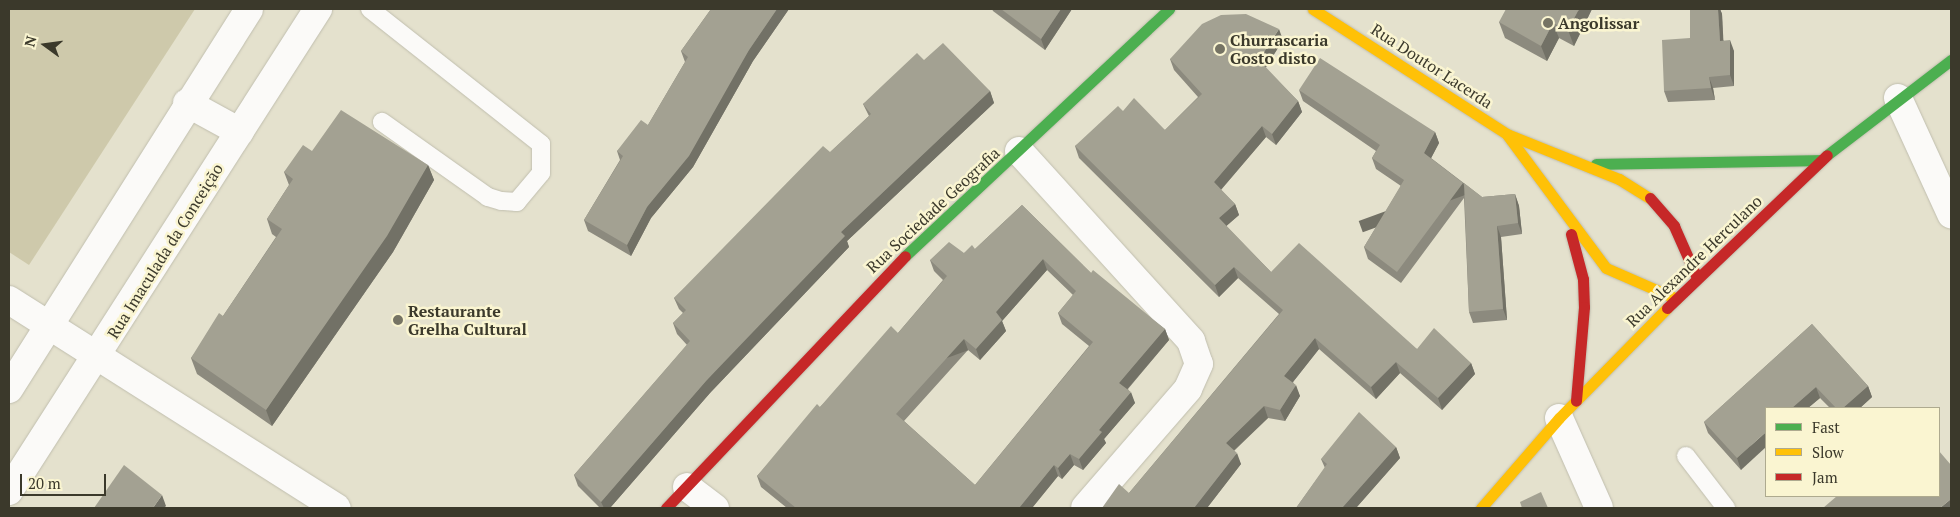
<!DOCTYPE html>
<meta charset="utf-8">
<style>
body{margin:0}
#map{position:relative;width:1960px;height:517px;overflow:hidden;background:#e4e1cd;font-family:"PT Serif",serif}
div>[style]{position:absolute}
[style*='--x']{left:calc(var(--x)*1px);top:calc(var(--y)*1px);width:calc(var(--w)*1px);rotate:calc(var(--a)*1deg)}
.green>*{inset:0;background:#cec9ab}
.roads{filter:drop-shadow(0 0 1px #c0beae) drop-shadow(0 0 1px #c0beae)}
.lane>*{height:18px;margin:-9px;padding:0 9px;transform-origin:9px;border-radius:9px;background:#fbfaf8}
.street>*{height:28px;margin:-14px;padding:0 14px;transform-origin:14px;border-radius:14px;background:#fbfaf8}
.fast>*{height:11px;margin:-5.5px;padding:0 5.5px;transform-origin:5.5px;border-radius:5.5px;background:#4caf50}
.slow>*{height:11px;margin:-5.5px;padding:0 5.5px;transform-origin:5.5px;border-radius:5.5px;background:#ffc107}
.jam>*{height:11px;margin:-5.5px;padding:0 5.5px;transform-origin:5.5px;border-radius:5.5px;background:#c62828}
.wall>*{inset:0;background:#8c8a7e}
.shaded-wall>*{inset:0;background:#727166;transform-origin:0 0}
.building>*{inset:0;background:#a3a192}
.dots>*{width:14px;height:14px;translate:-50% -50%;box-sizing:border-box;border:2px solid #faf5d1;border-radius:50%}
span{translate:-50% -50%;white-space:nowrap;text-align:center;line-height:1.15;-webkit-text-stroke:5px #faf5d1;paint-order:stroke}
.poi-label{font-size:16px;color:#3b392b;font-weight:700}
.left{translate:0 -50%;text-align:left}
.street-label{font-size:16px;color:#3b392b}
.frame{position:absolute;inset:0;border:10px solid #3b392b;pointer-events:none}
.legend{position:absolute;left:1765px;top:407px;width:175px;height:90px;box-sizing:border-box;background:#faf5d1;border:1px solid #aeaa8f;margin:0;padding:6px 9px;list-style:none;font-size:15px;color:#3b392b}
.legend li{display:flex;align-items:center;gap:10px;height:25px}
.legend b{width:25px;border:1px solid #aeaa8f}
.north{position:absolute;left:20px;top:20px;width:50px;height:50px;-webkit-text-stroke:4px #faf5d1;paint-order:stroke;rotate:284deg;font-size:14px;font-weight:700;line-height:20px;text-align:center;color:#3b392b}
.north::after{content:'';display:block;margin:auto;width:18px;height:22px;background:#3b392b;clip-path:polygon(50% 0,100% 100%,50% 72%,0 100%)}
.scale{position:absolute;left:20px;top:474px;width:86px;height:22px;box-sizing:border-box;border:2px solid #3b392b;border-top:0;padding-left:6px;font-size:15px;line-height:18px;white-space:nowrap;color:#3b392b;-webkit-text-stroke:4px #faf5d1;paint-order:stroke}
</style>
<div id="map">
<div class="green">
<i style="clip-path:polygon(9px 9px,195px 9px,29px 265px,9px 252px)"></i>
</div>
<div class="roads">
<div class="lane">
<i style="--x:370;--y:9;--w:218;--a:38.3"></i>
<i style="--x:541;--y:144;--w:29;--a:90"></i>
<i style="--x:541;--y:173;--w:38;--a:130"></i>
<i style="--x:517;--y:202;--w:16;--a:-176"></i>
<i style="--x:501;--y:201;--w:14;--a:-163"></i>
<i style="--x:488;--y:197;--w:130;--a:-144.7"></i>
<i style="--x:1686;--y:456;--w:66;--a:52.4"></i>
</div>
<div class="street">
<i style="--x:1898;--y:98;--w:128;--a:65.4"></i>
<i style="--x:187;--y:103;--w:60;--a:28.7"></i>
<i style="--x:1019;--y:151;--w:256;--a:47.8"></i>
<i style="--x:1191;--y:341;--w:24;--a:71"></i>
<i style="--x:1199;--y:364;--w:27;--a:114"></i>
<i style="--x:1188;--y:389;--w:157;--a:130.9"></i>
<i style="--x:9;--y:300;--w:388;--a:32.4"></i>
<i style="--x:9;--y:389;--w:449;--a:-57.7"></i>
<i style="--x:1559;--y:418;--w:98;--a:66"></i>
<i style="--x:687;--y:487;--w:35;--a:37"></i>
<i style="--x:9;--y:491;--w:573;--a:-57.34"></i>
</div>
<div class="fast">
<i style="--x:1827;--y:155;--w:156;--a:-37.5"></i>
<i style="--x:1596;--y:164;--w:225;--a:-1"></i>
<i style="--x:905;--y:256;--w:362;--a:-43.1"></i>
</div>
<div class="slow">
<i style="--x:1313;--y:9;--w:231;--a:32.8"></i>
<i style="--x:1507;--y:134;--w:121;--a:21.9"></i>
<i style="--x:1619;--y:179;--w:36;--a:32"></i>
<i style="--x:1508;--y:136;--w:164;--a:53.4"></i>
<i style="--x:1606;--y:268;--w:77;--a:23.6"></i>
<i style="--x:1481;--y:508;--w:119;--a:-49.1"></i>
<i style="--x:1559;--y:418;--w:154;--a:-45.5"></i>
</div>
<div class="jam">
<i style="--x:1650;--y:198;--w:37;--a:49"></i>
<i style="--x:1674;--y:226;--w:57;--a:66.1"></i>
<i style="--x:1571;--y:234;--w:47;--a:75.1"></i>
<i style="--x:1583;--y:279;--w:28;--a:88"></i>
<i style="--x:1584;--y:307;--w:94;--a:94.9"></i>
<i style="--x:1667;--y:308;--w:221;--a:-43.7"></i>
<i style="--x:666;--y:508;--w:347;--a:-46.5"></i>
</div>
</div>
<div class="wall">
<i style="clip-path:polygon(711px 9px,789px 9px,753px 61px,693px 167px,651px 218px,631px 256px,588px 231px,584px 220px,620px 160px,617px 151px,648px 125px,685px 62px,681px 51px)"></i>
<i style="clip-path:polygon(992px 9px,1072px 9px,1045px 50px,993px 11px)"></i>
<i style="clip-path:polygon(1592px 9px,1574px 46px,1559px 38px,1547px 61px,1505px 38px,1499px 22px)"></i>
<i style="clip-path:polygon(1690px 9px,1720px 9px,1722px 14px,1723px 40px,1734px 51px,1734px 86px,1713px 88px,1715px 100px,1668px 102px,1664px 91px,1690px 38px)"></i>
<i style="clip-path:polygon(1283px 40px,1265px 68px,1298px 101px,1302px 112px,1276px 145px,1266px 137px,1221px 190px,1235px 204px,1239px 215px,1226px 226px,1271px 272px,1417px 349px,1471px 363px,1475px 374px,1442px 410px,1400px 373px,1376px 399px,1319px 349px,1293px 382px,1300px 396px,1285px 421px,1268px 418px,1234px 451px,1241px 464px,1207px 508px,1102px 508px,1129px 493px,1279px 314px,1238px 278px,1219px 297px,1079px 158px,1075px 146px,1123px 111px,1165px 130px,1198px 97px,1174px 70px,1170px 59px)"></i>
<i style="clip-path:polygon(924px 60px,990px 91px,994px 103px,847px 241px,849px 247px,710px 393px,610px 508px,600px 508px,578px 486px,574px 475px,687px 345px,677px 334px,673px 323px,683px 313px,679px 309px,674px 298px,869px 116px,863px 104px)"></i>
<i style="clip-path:polygon(1299px 90px,1435px 132px,1439px 143px,1431px 158px,1482px 197px,1515px 194px,1519px 206px,1522px 234px,1501px 237px,1507px 320px,1473px 323px,1469px 312px,1464px 198px,1401px 283px,1368px 259px,1364px 247px,1401px 186px,1376px 169px,1372px 158px,1376px 151px,1303px 101px)"></i>
<i style="clip-path:polygon(312px 151px,428px 165px,434px 180px,393px 252px,272px 426px,197px 374px,191px 358px,223px 316px,276px 237px,272px 234px,267px 219px,289px 185px,284px 172px)"></i>
<i style="clip-path:polygon(evenodd,1022px 205px,1091px 273px,1165px 329px,1169px 340px,1128px 389px,1135px 403px,1104px 439px,1106px 443px,1083px 470px,1074px 465px,1062px 479px,1058px 476px,1032px 508px,787px 508px,761px 487px,757px 476px,820px 407px,898px 333px,943px 280px,934px 271px,930px 260px,964px 253px,975px 249px,1022px 205px,1047px 270px,1073px 295px,1058px 313px,1062px 324px,1089px 346px,975px 485px,904px 421px,968px 350px,980px 360px,1006px 331px,1002px 321px,1047px 270px)"></i>
<i style="clip-path:polygon(1812px 324px,1868px 386px,1872px 397px,1860px 408px,1830px 408px,1820px 398px,1808px 408px,1766px 408px,1741px 470px,1708px 433px,1704px 422px)"></i>
<i style="clip-path:polygon(1396px 447px,1400px 458px,1356px 508px,1296px 508px,1325px 468px,1321px 459px)"></i>
</div>
<div class="shaded-wall">
<i style="clip-path:polygon(777px 9px,789px 9px,753px 61px,693px 167px,651px 218px,631px 256px,627px 245px,647px 207px,749px 50px)"></i>
<i style="clip-path:polygon(1061px 9px,1072px 9px,1045px 50px,1041px 39px)"></i>
<i style="clip-path:polygon(1579px 9px,1592px 9px,1574px 46px,1568px 30px)"></i>
<i style="clip-path:polygon(1718px 9px,1720px 9px,1722px 14px,1724px 52px,1720px 41px)"></i>
<i style="clip-path:polygon(1553px 23px,1559px 38px,1547px 61px,1541px 46px)"></i>
<i style="clip-path:polygon(1279px 29px,1283px 40px,1263px 72px,1259px 60px)"></i>
<i style="clip-path:polygon(1730px 40px,1734px 51px,1734px 86px,1730px 75px)"></i>
<i style="clip-path:polygon(1709px 77px,1713px 88px,1715px 100px,1711px 88px)"></i>
<i style="clip-path:polygon(990px 91px,994px 103px,847px 241px,849px 247px,710px 393px,610px 508px,604px 508px,601px 502px,706px 381px,841px 232px)"></i>
<i style="clip-path:polygon(1298px 101px,1302px 112px,1276px 145px,1272px 134px)"></i>
<i style="clip-path:polygon(1262px 126px,1266px 137px,1218px 193px,1214px 182px)"></i>
<i style="clip-path:polygon(1435px 132px,1439px 143px,1428px 164px,1424px 153px)"></i>
<i style="clip-path:polygon(428px 165px,434px 180px,393px 252px,272px 426px,266px 410px)"></i>
<i style="left:1463px;top:183px;width:12px;height:111px;rotate:70deg"></i>
<i style="clip-path:polygon(1515px 194px,1519px 206px,1522px 234px,1518px 223px)"></i>
<i style="clip-path:polygon(1235px 204px,1239px 215px,1223px 229px,1219px 218px)"></i>
<i style="clip-path:polygon(1497px 226px,1501px 237px,1507px 320px,1503px 309px)"></i>
<i style="clip-path:polygon(1043px 259px,1047px 270px,1002px 321px,1006px 331px,980px 360px,976px 349px,996px 312px)"></i>
<i style="clip-path:polygon(1234px 267px,1238px 278px,1219px 297px,1215px 285px)"></i>
<i style="clip-path:polygon(1165px 329px,1169px 340px,1123px 394px,1119px 383px)"></i>
<i style="clip-path:polygon(1315px 338px,1319px 349px,1289px 387px,1284px 376px)"></i>
<i style="left:964px;top:339px;width:12px;height:101px;rotate:70deg"></i>
<i style="clip-path:polygon(1396px 362px,1400px 373px,1376px 399px,1371px 387px)"></i>
<i style="clip-path:polygon(1471px 363px,1475px 374px,1442px 410px,1438px 398px)"></i>
<i style="clip-path:polygon(1296px 385px,1300px 396px,1285px 421px,1280px 410px)"></i>
<i style="clip-path:polygon(1868px 386px,1872px 397px,1860px 408px,1843px 408px)"></i>
<i style="clip-path:polygon(1816px 387px,1820px 398px,1808px 408px,1792px 408px)"></i>
<i style="clip-path:polygon(1131px 392px,1135px 403px,1104px 439px,1106px 443px,1083px 470px,1079px 459px,1099px 430px)"></i>
<i style="clip-path:polygon(1264px 406px,1268px 418px,1230px 454px,1226px 443px)"></i>
<i style="clip-path:polygon(1766px 432px,1766px 447px,1741px 470px,1737px 458px)"></i>
<i style="clip-path:polygon(1396px 447px,1400px 458px,1356px 508px,1342px 508px)"></i>
<i style="clip-path:polygon(1237px 453px,1241px 464px,1207px 508px,1194px 508px)"></i>
<i style="clip-path:polygon(1070px 454px,1074px 465px,1062px 479px,1058px 468px)"></i>
<i style="clip-path:polygon(1054px 465px,1058px 476px,1032px 508px,1019px 508px)"></i>
<i style="clip-path:polygon(162px 495px,166px 506px,164px 508px,153px 508px)"></i>
<i style="clip-path:polygon(1951px 499px,1951px 508px,1940px 508px)"></i>
</div>
<div class="building">
<i style="clip-path:polygon(711px 9px,777px 9px,749px 50px,689px 156px,647px 207px,627px 245px,584px 220px,623px 156px,617px 151px,641px 120px,648px 125px,688px 57px,681px 51px)"></i>
<i style="clip-path:polygon(1001px 9px,1061px 9px,1041px 39px)"></i>
<i style="clip-path:polygon(1506px 9px,1579px 9px,1568px 30px,1553px 23px,1541px 46px,1499px 22px)"></i>
<i style="clip-path:polygon(1690px 9px,1718px 9px,1720px 41px,1730px 40px,1730px 75px,1709px 77px,1711px 88px,1664px 91px,1662px 40px,1690px 38px)"></i>
<i style="clip-path:polygon(1246px 14px,1279px 29px,1259px 60px,1298px 101px,1272px 134px,1262px 126px,1214px 182px,1235px 204px,1219px 218px,1271px 272px,1299px 243px,1417px 349px,1434px 328px,1471px 363px,1438px 398px,1396px 362px,1371px 387px,1315px 338px,1284px 376px,1296px 385px,1280px 410px,1264px 406px,1226px 443px,1237px 453px,1194px 508px,1102px 508px,1119px 484px,1129px 493px,1283px 310px,1234px 267px,1215px 285px,1075px 146px,1118px 106px,1123px 111px,1134px 98px,1165px 130px,1202px 94px,1170px 59px,1202px 24px,1221px 15px)"></i>
<i style="clip-path:polygon(943px 43px,990px 91px,841px 232px,845px 236px,706px 381px,601px 502px,574px 475px,690px 341px,673px 323px,686px 310px,674px 298px,823px 146px,830px 152px,871px 114px,863px 104px,883px 85px,917px 53px,924px 60px)"></i>
<i style="clip-path:polygon(1320px 58px,1435px 132px,1424px 153px,1463px 183px,1397px 272px,1364px 247px,1404px 180px,1372px 158px,1380px 145px,1299px 90px)"></i>
<i style="clip-path:polygon(341px 110px,428px 165px,387px 236px,266px 410px,191px 358px,219px 313px,223px 316px,282px 229px,267px 219px,293px 179px,284px 172px,303px 145px,312px 151px)"></i>
<i style="clip-path:polygon(1464px 183px,1482px 197px,1515px 194px,1518px 223px,1497px 226px,1503px 309px,1469px 312px)"></i>
<i style="clip-path:polygon(evenodd,1022px 205px,1091px 273px,1093px 270px,1165px 329px,1119px 383px,1131px 392px,1099px 430px,1102px 432px,1079px 459px,1070px 454px,1058px 468px,1054px 465px,1019px 508px,796px 508px,757px 476px,817px 404px,820px 407px,891px 326px,898px 333px,947px 276px,930px 260px,949px 242px,964px 253px,972px 245px,975px 249px,1022px 205px,1043px 259px,1076px 291px,1058px 313px,1093px 342px,975px 485px,896px 414px,964px 339px,976px 349px,1002px 320px,996px 312px,1043px 259px)"></i>
<i style="clip-path:polygon(1812px 324px,1868px 386px,1843px 408px,1836px 408px,1816px 387px,1792px 408px,1766px 408px,1766px 432px,1737px 458px,1704px 422px)"></i>
<i style="clip-path:polygon(1359px 412px,1396px 447px,1342px 508px,1296px 508px,1327px 464px,1321px 459px)"></i>
<i style="clip-path:polygon(1939px 451px,1951px 465px,1951px 499px,1940px 508px,1823px 508px,1837px 496px,1939px 496px)"></i>
<i style="clip-path:polygon(124px 465px,162px 495px,153px 508px,94px 508px)"></i>
<i style="clip-path:polygon(1541px 492px,1548px 508px,1522px 508px,1520px 502px)"></i>
</div>
<div class="dots">
<i style="left:1548px;top:23px;background:#767464"></i>
<i style="left:1220px;top:49px;background:#767464"></i>
<i style="left:398px;top:320px;background:#767464"></i>
</div>
<div class="poi-label">
<span class="left" style="left:1558px;top:23px">Angolissar</span>
<span class="left" style="left:1230px;top:49px">Churrascaria<br>Gosto disto</span>
<span class="left" style="left:408px;top:320px">Restaurante<br>Grelha Cultural</span>
</div>
<div class="street-label">
<span style="left:1432px;top:66px;rotate:33deg">Rua Doutor Lacerda</span>
<span style="left:933px;top:210px;rotate:-43deg">Rua Sociedade Geografia</span>
<span style="left:165px;top:251px;rotate:-58deg">Rua Imaculada da Conceição</span>
<span style="left:1694px;top:261px;rotate:-44deg">Rua Alexandre Herculano</span>
</div>
<div class="frame"></div>
<ul class="legend">
<li><b style="height:6px;background:#4caf50"></b>Fast</li>
<li><b style="height:6px;background:#ffc107"></b>Slow</li>
<li><b style="height:6px;background:#c62828"></b>Jam</li>
</ul>
<div class="north">N</div>
<div class="scale">20 m</div>
</div>
